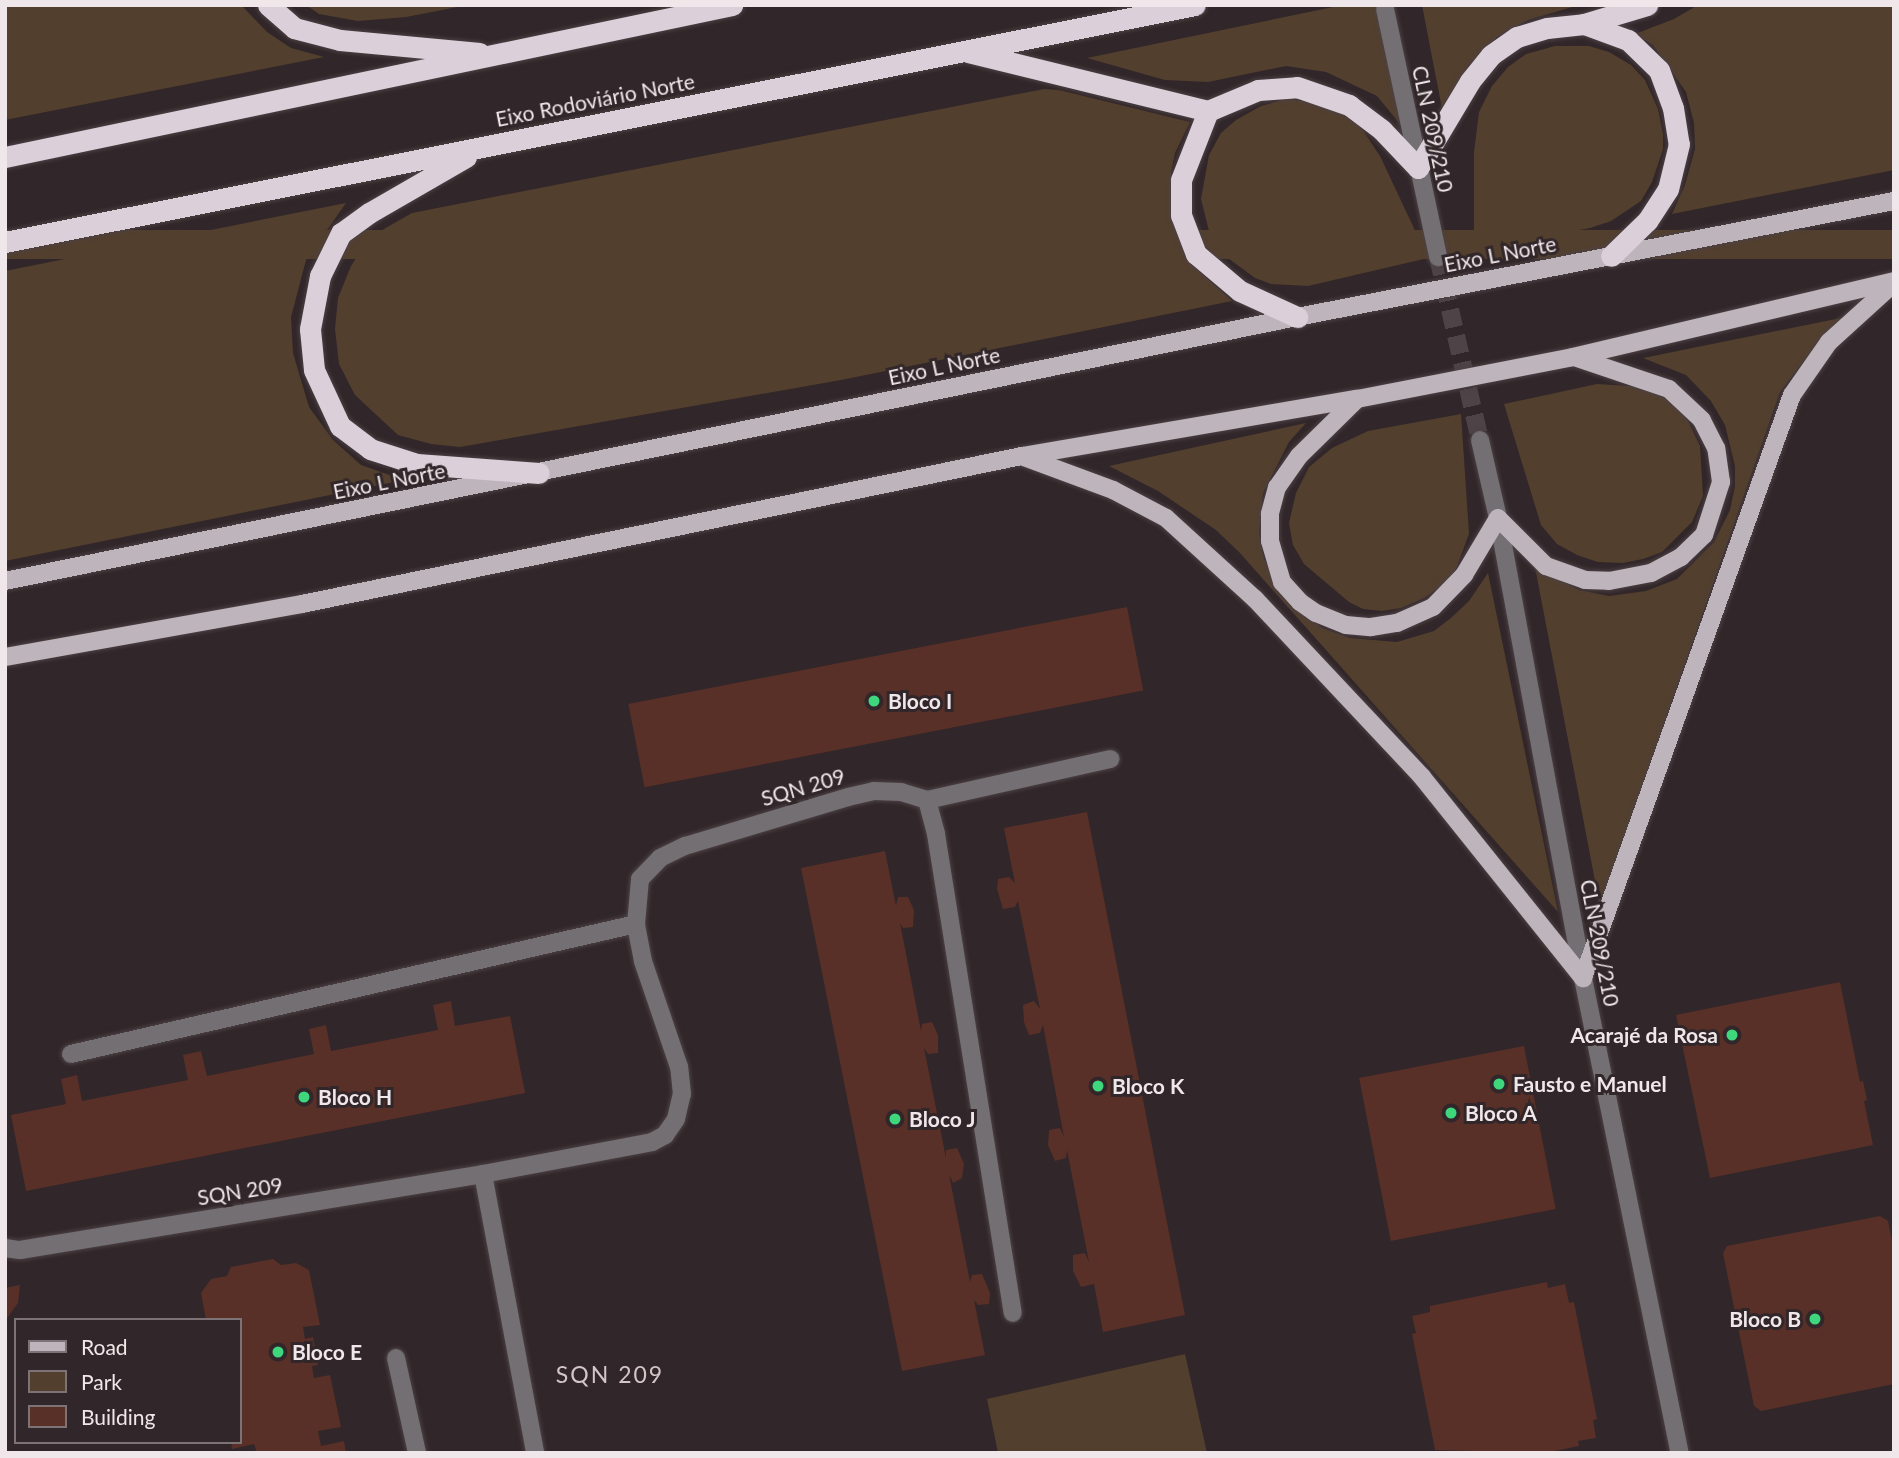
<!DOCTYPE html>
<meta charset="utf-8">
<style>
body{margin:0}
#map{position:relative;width:1899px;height:1458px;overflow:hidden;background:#312629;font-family:Lato,sans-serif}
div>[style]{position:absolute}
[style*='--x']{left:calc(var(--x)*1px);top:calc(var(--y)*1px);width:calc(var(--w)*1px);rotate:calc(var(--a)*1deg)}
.green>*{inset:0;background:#533f2d;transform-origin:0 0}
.building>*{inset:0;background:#583028;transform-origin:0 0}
.minor-tunnel>*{height:18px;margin-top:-9px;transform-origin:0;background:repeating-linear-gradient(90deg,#4e4346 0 18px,transparent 0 27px)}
.roads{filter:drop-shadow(0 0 2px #4c4144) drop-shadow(0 0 2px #4c4144)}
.minor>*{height:18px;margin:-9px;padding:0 9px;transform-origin:9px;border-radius:9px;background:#736f73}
.major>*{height:18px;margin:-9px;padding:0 9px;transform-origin:9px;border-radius:9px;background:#beb4bc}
.highway>*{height:21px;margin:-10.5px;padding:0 10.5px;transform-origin:10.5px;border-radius:10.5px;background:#dbd0da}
.dots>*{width:19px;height:19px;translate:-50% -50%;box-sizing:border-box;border:4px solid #312629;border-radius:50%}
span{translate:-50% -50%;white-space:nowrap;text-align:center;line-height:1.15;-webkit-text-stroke:6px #312629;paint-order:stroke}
.street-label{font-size:21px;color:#efe7e9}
.poi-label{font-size:21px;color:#efe7e9;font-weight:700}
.left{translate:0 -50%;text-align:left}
.right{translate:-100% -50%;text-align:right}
.neighbourhood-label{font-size:23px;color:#d5c5c9;letter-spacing:2px}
.frame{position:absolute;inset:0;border:7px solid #efe7e9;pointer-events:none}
.legend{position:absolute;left:14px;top:1318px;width:228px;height:126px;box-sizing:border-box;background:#312629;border:2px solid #7d7376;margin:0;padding:9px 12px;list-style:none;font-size:21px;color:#efe7e9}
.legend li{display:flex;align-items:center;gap:14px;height:35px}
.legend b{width:35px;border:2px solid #7d7376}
</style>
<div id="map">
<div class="green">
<i style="clip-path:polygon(5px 5px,241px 5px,267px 32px,291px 48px,324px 57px,5px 120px)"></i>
<i style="clip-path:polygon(306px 5px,468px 5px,406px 17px,358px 21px,319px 14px)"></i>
<i style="clip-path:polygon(1343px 5px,1376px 5px,1400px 124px,1377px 96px,1326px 72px,1286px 66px,1208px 82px,1165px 80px,1087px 58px)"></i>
<i style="clip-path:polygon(1422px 5px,1579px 5px,1528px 20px,1497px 37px,1468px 66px,1443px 114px)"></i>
<i style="clip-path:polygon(1698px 5px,1894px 5px,1894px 170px,1672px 214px,1685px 185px,1695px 149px,1694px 123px,1686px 92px,1653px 45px,1635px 34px,1674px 19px)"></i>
<i style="clip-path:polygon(1555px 46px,1589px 46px,1609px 52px,1631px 65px,1645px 80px,1658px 109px,1663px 134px,1663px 149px,1652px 182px,1641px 201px,1611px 221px,1590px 228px,1474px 249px,1474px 152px,1479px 112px,1492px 86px,1508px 67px,1526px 54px)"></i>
<i style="clip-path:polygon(1044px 89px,1059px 90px,1190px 122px,1175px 153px,1171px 172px,1173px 221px,1181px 249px,1191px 264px,1232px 301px,841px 380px,460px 447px,431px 444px,398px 435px,355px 395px,339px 364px,335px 329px,338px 298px,351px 266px,365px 244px,384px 229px,412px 213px)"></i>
<i style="clip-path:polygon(1287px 99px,1329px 105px,1352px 118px,1364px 132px,1380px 156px,1428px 258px,1308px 286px,1271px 284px,1255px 278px,1221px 253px,1210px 235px,1201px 199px,1209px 155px,1221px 133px,1236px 120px,1261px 106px)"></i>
<i style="clip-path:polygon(346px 203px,306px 260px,291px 317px,293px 353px,309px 407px,333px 440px,361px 465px,404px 480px,5px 561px,5px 271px)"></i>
<i style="left:1894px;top:230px;width:29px;height:1926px;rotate:90deg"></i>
<i style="clip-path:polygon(1846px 317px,1815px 346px,1780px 392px,1600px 907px,1535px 567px,1579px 590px,1609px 596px,1646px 591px,1677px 579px,1714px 542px,1730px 510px,1735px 486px,1735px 466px,1725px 425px,1711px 401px,1686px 375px,1643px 358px)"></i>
<i style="clip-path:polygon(1597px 384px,1645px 387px,1674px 403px,1688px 421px,1700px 446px,1703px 496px,1692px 522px,1662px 552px,1643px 559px,1623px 563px,1598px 562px,1577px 555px,1557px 544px,1541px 525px,1504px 404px)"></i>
<i style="clip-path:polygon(1461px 414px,1469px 534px,1456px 569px,1444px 584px,1424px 598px,1401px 608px,1382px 611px,1363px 609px,1349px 602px,1304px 564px,1293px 545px,1289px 523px,1296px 493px,1309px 467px,1332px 448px,1368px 431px)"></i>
<i style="clip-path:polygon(1306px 423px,1289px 442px,1263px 493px,1259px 533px,1264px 559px,1287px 599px,1322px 628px,1350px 638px,1397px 642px,1434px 631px,1451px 618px,1469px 601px,1488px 573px,1558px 912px,1240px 553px,1216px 530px,1158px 491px,1109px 466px)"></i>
<i style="clip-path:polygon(1185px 1354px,1207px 1453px,998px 1453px,987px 1399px)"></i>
</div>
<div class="building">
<i style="left:1127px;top:607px;width:85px;height:508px;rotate:79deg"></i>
<i style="clip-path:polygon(1087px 812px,1185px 1315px,1103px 1332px,1094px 1284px,1081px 1287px,1073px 1271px,1073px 1255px,1085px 1253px,1089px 1262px,1067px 1150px,1066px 1158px,1055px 1161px,1048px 1145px,1049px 1130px,1060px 1128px,1064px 1137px,1043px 1025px,1040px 1033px,1029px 1035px,1024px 1022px,1023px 1005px,1034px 1001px,1040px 1009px,1018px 901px,1015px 907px,1003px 909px,997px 889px,998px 879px,1009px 877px,1015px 883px,1004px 828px)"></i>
<i style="clip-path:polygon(885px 851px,896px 906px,898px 897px,908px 897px,914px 910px,913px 927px,903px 928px,900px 923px,921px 1031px,922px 1024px,932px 1022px,938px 1035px,938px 1053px,928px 1054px,924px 1048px,946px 1158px,946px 1150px,957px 1148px,964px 1164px,962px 1178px,953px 1183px,949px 1174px,970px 1282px,972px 1275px,982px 1274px,990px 1293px,989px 1304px,978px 1305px,974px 1300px,985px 1355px,902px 1371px,801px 868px)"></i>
<i style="clip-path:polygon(1840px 982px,1860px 1082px,1863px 1081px,1867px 1100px,1864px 1101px,1873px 1145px,1710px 1178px,1676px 1015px)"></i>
<i style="clip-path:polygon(451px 1001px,455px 1026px,510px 1016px,525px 1093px,26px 1191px,11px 1115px,66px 1104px,61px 1079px,77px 1075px,82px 1101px,188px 1080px,183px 1055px,201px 1051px,207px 1076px,314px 1054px,309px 1029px,326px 1025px,331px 1051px,438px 1030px,433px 1005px)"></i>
<i style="left:1524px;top:1046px;width:166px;height:168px;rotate:79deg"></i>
<i style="clip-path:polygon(1880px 1216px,1888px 1221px,1894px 1251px,1894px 1384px,1761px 1411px,1754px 1406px,1723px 1253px,1727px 1246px)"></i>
<i style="clip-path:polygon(273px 1259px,281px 1265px,296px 1263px,309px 1270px,320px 1325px,303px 1327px,305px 1339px,313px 1337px,318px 1365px,312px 1366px,314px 1378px,330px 1375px,341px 1427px,318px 1431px,321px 1446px,344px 1441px,346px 1453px,257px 1453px,254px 1444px,232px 1449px,231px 1442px,240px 1442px,240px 1320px,206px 1320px,201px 1293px,211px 1279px,227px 1276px,231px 1267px)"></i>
<i style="clip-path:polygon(1547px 1282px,1548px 1288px,1565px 1284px,1569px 1303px,1574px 1302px,1597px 1419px,1593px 1420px,1596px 1438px,1578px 1441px,1579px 1446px,1545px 1453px,1435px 1450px,1412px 1334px,1416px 1333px,1412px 1316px,1430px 1312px,1430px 1306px)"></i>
<i style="clip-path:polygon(20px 1285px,18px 1303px,5px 1321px,5px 1288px)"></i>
</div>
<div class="minor-tunnel">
<i style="--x:1438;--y:257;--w:188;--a:77.1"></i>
</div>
<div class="roads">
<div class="minor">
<i style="--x:1385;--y:9;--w:254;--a:77.9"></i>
<i style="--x:1480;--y:440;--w:80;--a:77"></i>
<i style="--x:1498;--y:518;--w:468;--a:79.5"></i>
<i style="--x:1583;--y:978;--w:485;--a:78.5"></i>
<i style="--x:927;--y:800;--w:188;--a:-12.6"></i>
<i style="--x:71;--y:1054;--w:580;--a:-12.96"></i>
<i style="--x:483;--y:1174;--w:284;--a:79.4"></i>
<i style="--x:5;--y:1248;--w:15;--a:8"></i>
<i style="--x:20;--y:1250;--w:469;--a:-9.3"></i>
<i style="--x:483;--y:1174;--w:172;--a:-10.7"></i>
<i style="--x:652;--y:1142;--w:15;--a:-28"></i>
<i style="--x:665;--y:1135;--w:19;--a:-55"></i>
<i style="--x:676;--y:1119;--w:26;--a:-77"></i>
<i style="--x:682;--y:1094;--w:27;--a:-96"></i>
<i style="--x:679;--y:1067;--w:112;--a:-108.8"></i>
<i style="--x:643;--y:961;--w:38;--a:-101"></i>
<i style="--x:636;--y:924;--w:45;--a:-84.9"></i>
<i style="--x:640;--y:879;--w:29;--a:-46"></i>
<i style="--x:660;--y:858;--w:28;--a:-26"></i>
<i style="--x:685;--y:846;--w:170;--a:-16.7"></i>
<i style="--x:848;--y:797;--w:27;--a:-13"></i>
<i style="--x:874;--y:791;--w:27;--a:2"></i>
<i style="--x:901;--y:792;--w:27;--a:17"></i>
<i style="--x:927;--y:800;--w:35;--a:75"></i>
<i style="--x:936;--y:834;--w:485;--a:80.9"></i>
<i style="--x:396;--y:1358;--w:97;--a:77.5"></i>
</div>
<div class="major">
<i style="--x:1357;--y:399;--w:81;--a:135.5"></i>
<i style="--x:1299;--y:456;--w:38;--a:125"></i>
<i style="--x:1277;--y:487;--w:28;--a:105"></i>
<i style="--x:1270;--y:514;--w:27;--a:90"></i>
<i style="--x:1270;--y:541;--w:43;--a:73.7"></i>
<i style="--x:1282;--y:582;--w:27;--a:48"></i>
<i style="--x:1300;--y:602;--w:19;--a:35"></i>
<i style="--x:1316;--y:613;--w:32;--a:22"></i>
<i style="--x:1346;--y:625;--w:25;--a:5"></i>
<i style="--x:1371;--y:627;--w:26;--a:-9"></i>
<i style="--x:1397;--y:623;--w:39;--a:-24"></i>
<i style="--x:1433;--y:607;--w:45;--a:-45.9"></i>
<i style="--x:1464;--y:575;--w:66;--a:-59.2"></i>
<i style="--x:1498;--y:518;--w:68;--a:45"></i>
<i style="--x:1546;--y:566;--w:41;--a:19.7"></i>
<i style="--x:1585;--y:580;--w:24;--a:2"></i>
<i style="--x:1609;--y:581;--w:43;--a:-10.8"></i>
<i style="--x:1651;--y:573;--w:34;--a:-28"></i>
<i style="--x:1681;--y:557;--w:32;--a:-44"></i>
<i style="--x:1704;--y:535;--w:56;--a:-72.2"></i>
<i style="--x:1721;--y:482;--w:34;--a:-98"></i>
<i style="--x:1716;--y:448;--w:31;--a:-117"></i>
<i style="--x:1702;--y:420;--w:45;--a:-136.8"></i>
<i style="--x:1669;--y:389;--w:97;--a:-161.4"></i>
<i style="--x:1024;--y:457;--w:95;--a:20.3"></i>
<i style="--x:1113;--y:490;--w:60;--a:27.8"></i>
<i style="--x:1166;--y:518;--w:120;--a:42.3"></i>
<i style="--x:1255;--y:599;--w:244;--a:46.8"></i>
<i style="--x:1422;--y:777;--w:258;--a:51.3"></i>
<i style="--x:5;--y:581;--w:1319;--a:-11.55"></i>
<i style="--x:1297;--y:317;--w:608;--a:-11"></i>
<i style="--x:5;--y:657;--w:302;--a:-10.1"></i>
<i style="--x:302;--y:604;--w:735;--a:-11.62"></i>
<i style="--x:1022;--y:456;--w:340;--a:-9.7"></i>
<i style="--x:1357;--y:399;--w:220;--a:-11"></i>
<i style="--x:1573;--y:357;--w:330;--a:-13.3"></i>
<i style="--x:1583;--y:978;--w:619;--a:-70.28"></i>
<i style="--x:1792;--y:395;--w:65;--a:-55.1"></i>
<i style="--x:1829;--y:342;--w:88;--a:-42.2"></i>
</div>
<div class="highway">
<i style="--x:268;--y:5;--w:35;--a:41"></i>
<i style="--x:294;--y:28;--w:48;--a:14.6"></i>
<i style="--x:340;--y:40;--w:140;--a:5.3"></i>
<i style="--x:1584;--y:24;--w:47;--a:20"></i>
<i style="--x:1628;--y:40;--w:43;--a:44.1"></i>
<i style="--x:1659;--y:70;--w:40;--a:69.8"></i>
<i style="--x:1673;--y:108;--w:36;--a:81"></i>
<i style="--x:1679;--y:144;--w:46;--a:103.7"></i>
<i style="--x:1668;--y:189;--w:38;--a:123"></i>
<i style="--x:1647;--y:221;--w:50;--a:135.8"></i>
<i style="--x:968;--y:52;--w:247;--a:13.8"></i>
<i style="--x:1208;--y:111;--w:54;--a:-22.8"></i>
<i style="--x:1258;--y:90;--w:39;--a:-4"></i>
<i style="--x:1297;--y:87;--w:55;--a:19.1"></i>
<i style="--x:1349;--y:105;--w:41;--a:37.1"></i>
<i style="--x:1382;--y:130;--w:52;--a:46.5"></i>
<i style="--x:1418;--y:168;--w:101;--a:-59.1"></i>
<i style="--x:1470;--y:81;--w:33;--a:-51"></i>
<i style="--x:1491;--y:55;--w:32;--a:-35"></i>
<i style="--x:1517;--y:37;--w:31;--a:-17"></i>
<i style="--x:1547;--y:28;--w:37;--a:-6"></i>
<i style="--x:1584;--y:24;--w:66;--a:-16.8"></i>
<i style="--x:1208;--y:111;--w:74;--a:111.4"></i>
<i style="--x:1181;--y:180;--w:35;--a:90"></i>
<i style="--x:1181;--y:215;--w:42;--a:69"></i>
<i style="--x:1196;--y:254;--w:57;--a:40.1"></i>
<i style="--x:1240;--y:291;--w:63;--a:24.5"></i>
<i style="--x:5;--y:157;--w:743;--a:-11.81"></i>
<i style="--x:466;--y:157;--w:112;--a:150"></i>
<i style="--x:369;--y:213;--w:34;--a:144"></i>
<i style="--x:341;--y:233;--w:48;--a:116"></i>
<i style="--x:320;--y:276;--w:54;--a:100.7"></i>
<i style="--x:310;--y:329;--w:41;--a:84.4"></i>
<i style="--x:314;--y:370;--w:62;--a:65.1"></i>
<i style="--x:340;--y:426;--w:38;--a:37"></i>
<i style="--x:370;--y:449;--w:49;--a:17.7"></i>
<i style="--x:417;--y:464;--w:122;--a:4.2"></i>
<i style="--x:5;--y:242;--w:1213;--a:-11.26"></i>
</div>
</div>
<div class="dots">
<i style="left:874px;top:701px;background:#3fd77d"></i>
<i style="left:1732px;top:1035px;background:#3fd77d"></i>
<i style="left:1499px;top:1084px;background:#3fd77d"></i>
<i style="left:1098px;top:1086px;background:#3fd77d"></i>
<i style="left:304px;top:1097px;background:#3fd77d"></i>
<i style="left:1451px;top:1113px;background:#3fd77d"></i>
<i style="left:895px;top:1119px;background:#3fd77d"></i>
<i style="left:1815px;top:1319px;background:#3fd77d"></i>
<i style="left:278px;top:1352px;background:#3fd77d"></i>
</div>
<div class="street-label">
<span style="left:595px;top:100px;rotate:-11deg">Eixo Rodoviário Norte</span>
<span style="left:1433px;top:129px;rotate:78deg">CLN 209/210</span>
<span style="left:1500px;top:254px;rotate:-11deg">Eixo L Norte</span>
<span style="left:944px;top:366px;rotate:-12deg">Eixo L Norte</span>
<span style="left:389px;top:481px;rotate:-11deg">Eixo L Norte</span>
<span style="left:803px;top:787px;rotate:-16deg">SQN 209</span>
<span style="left:1600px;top:943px;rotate:79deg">CLN 209/210</span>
<span style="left:240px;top:1191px;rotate:-9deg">SQN 209</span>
</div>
<div class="poi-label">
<span class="left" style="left:888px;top:701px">Bloco I</span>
<span class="right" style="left:1718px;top:1035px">Acarajé da Rosa</span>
<span class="left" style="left:1513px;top:1084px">Fausto e Manuel</span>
<span class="left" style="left:1112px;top:1086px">Bloco K</span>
<span class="left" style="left:318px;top:1097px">Bloco H</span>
<span class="left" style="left:1465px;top:1113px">Bloco A</span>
<span class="left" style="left:909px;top:1119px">Bloco J</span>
<span class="right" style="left:1801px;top:1319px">Bloco B</span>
<span class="left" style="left:292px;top:1352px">Bloco E</span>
</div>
<div class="neighbourhood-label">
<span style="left:610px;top:1374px">SQN 209</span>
</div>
<div class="frame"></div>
<ul class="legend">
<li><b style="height:9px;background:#beb4bc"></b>Road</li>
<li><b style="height:19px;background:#533f2d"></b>Park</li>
<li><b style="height:19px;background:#583028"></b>Building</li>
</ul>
</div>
